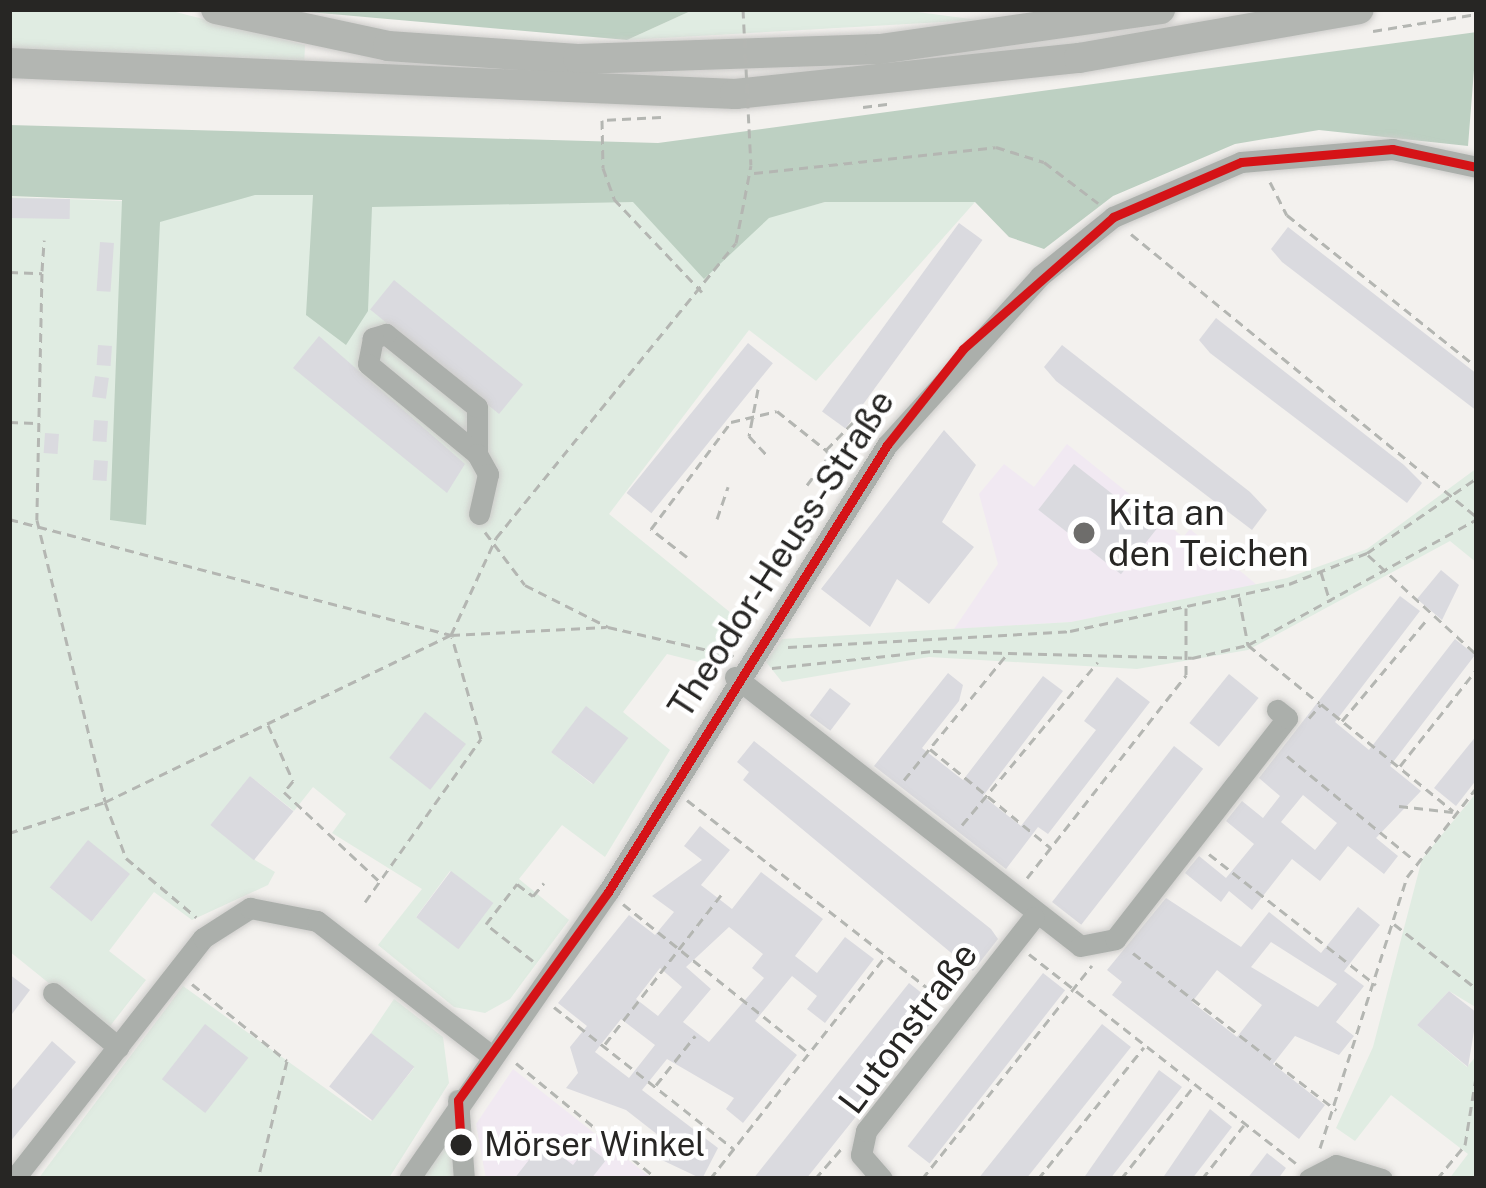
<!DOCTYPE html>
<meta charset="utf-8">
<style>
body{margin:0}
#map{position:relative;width:1486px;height:1188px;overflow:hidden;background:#f3f1ee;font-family:"Public Sans",sans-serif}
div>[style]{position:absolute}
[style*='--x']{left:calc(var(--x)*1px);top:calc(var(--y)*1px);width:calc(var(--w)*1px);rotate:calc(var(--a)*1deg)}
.education>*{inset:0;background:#f1e9f2}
.green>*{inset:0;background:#e0ece2}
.forest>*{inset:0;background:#bdd0c2}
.building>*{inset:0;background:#dadadf;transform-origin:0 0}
.path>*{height:3px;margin-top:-1.5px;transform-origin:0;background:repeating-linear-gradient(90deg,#b4b6b2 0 9px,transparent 0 15px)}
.roads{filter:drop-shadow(0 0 3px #cdccca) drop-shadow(0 0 3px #cdccca)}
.minor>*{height:21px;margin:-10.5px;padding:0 10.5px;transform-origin:10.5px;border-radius:10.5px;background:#abafab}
.highway>*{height:30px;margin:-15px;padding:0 15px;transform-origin:15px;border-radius:15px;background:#b3b6b2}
.path-bridge>*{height:3px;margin-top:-1.5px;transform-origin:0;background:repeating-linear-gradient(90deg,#b4b6b2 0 9px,transparent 0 15px)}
.bus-1>*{height:9px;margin:-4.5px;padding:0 4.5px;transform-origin:4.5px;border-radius:4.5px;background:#d51317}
.dots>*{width:33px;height:33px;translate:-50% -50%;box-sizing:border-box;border:6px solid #fff;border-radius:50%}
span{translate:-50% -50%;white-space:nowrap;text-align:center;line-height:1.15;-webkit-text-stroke:9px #fff;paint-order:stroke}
.bus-label{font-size:33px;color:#272624}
.left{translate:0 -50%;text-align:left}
.poi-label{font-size:36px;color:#272624}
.street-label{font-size:36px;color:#272624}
.frame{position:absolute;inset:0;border:12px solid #272624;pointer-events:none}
</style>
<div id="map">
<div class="education">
<i style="clip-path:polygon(1067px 444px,1183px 537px,1190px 529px,1257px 585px,1071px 622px,954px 629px,998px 564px,979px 494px,1004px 464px,1034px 487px)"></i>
<i style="clip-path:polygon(513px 1069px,650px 1177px,649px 1179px,486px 1179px,476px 1124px)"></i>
</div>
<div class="green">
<i style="clip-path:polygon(9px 9px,164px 9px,305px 45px,304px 68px,9px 49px)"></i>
<i style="clip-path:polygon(695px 9px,895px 9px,978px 20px,627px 40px)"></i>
<i style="clip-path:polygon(evenodd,214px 134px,769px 217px,825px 202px,975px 202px,816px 381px,749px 330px,609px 514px,747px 626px,714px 666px,667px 654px,623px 712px,670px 750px,605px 857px,562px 825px,519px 879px,569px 920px,510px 999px,485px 1013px,454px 1007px,378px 945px,422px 889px,332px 833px,346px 814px,313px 787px,294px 811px,250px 776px,255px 860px,275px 872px,268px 885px,192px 920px,154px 892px,109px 951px,146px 980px,107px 1030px,9px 951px,9px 197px,122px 201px,214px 134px,627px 738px,592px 784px,551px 752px,627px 738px,214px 134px,465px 745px,430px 789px,390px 757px,465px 745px,214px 134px,88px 841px,129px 875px,92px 921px,50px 888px,88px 841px,214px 134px,450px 871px,492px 903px,458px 948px,416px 917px,450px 871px)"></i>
<i style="clip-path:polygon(1477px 468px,1477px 563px,1450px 541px,1248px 650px,1137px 669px,929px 657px,782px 682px,766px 662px,782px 639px,1071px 622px,1287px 578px,1367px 549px)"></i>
<i style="clip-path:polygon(1477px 792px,1477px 1008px,1449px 991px,1417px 1025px,1467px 1067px,1477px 1055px,1477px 1179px,1449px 1179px,1468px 1154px,1391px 1095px,1355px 1141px,1336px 1128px,1373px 1047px,1422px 859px)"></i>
<i style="clip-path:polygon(183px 986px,371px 1121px,414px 1068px,371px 1033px,394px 999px,443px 1037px,449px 1083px,389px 1178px,38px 1179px)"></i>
<i style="clip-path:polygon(450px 1135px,456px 1179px,421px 1179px)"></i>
</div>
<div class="forest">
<i style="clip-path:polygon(274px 9px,695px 9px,627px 40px)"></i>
<i style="clip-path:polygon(1477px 32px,1468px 146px,1319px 130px,1235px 144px,1113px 196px,1044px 249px,1009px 237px,975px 202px,825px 202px,769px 218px,704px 279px,633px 202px,372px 207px,368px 311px,346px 345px,306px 315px,313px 195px,255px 195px,160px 222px,146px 525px,110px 520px,122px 200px,9px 196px,9px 125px,658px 143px)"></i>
</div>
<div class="building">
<i style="left:10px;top:198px;width:60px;height:20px;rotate:1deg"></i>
<i style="left:959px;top:223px;width:29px;height:233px;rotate:36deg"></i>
<i style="clip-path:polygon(1288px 227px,1477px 374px,1477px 411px,1282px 262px,1271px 249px)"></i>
<i style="left:100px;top:242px;width:14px;height:49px;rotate:4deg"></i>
<i style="left:394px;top:280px;width:166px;height:38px;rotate:39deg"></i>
<i style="clip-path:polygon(1216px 318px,1404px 465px,1422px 483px,1407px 503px,1210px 353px,1199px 340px)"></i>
<i style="clip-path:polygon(319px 336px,465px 464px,447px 493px,293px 368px)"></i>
<i style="left:748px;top:343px;width:32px;height:193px;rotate:39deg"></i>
<i style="left:98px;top:345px;width:14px;height:20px;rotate:4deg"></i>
<i style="clip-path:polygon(1062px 345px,1250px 492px,1267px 510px,1252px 530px,1056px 381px,1044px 367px)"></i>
<i style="left:95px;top:376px;width:14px;height:21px;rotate:8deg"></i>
<i style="left:94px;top:420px;width:14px;height:21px;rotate:4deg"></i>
<i style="clip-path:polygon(944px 430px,976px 465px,942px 522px,974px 547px,929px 604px,897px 579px,870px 627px,821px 589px)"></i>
<i style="left:45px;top:433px;width:14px;height:20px;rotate:4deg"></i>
<i style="left:94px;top:460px;width:14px;height:20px;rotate:4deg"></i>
<i style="left:1074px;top:464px;width:105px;height:58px;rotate:38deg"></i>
<i style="clip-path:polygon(1441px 570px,1459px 585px,1442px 620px,1417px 599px)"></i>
<i style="clip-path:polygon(evenodd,1400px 596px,1420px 611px,1335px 722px,1369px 750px,1455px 639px,1475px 655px,1390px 766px,1421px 791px,1376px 838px,1398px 856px,1384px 874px,1348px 846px,1320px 881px,1292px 859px,1252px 910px,1229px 891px,1221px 902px,1185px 873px,1199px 856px,1226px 878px,1254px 844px,1226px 821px,1242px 801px,1263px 818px,1280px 796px,1259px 778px,1400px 596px,1303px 795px,1337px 823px,1315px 850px,1281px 822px,1303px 795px)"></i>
<i style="clip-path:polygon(948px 673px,963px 685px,959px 701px,922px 748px,963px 780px,1043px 676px,1063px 691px,983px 796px,1021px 826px,1096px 730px,1084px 721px,1117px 677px,1150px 702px,1048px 834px,1038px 827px,1006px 869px,874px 766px)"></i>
<i style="left:1229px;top:674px;width:38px;height:63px;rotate:39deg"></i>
<i style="left:830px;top:688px;width:26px;height:34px;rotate:37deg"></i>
<i style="left:586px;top:706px;width:53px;height:58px;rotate:37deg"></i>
<i style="left:425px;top:712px;width:52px;height:58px;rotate:38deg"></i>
<i style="clip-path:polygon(1477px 735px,1477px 779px,1456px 806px,1434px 788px)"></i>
<i style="clip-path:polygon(754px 741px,991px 929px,998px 939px,973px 971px,743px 780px,749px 772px,737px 762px)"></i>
<i style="left:1174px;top:746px;width:37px;height:198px;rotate:38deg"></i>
<i style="left:250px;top:776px;width:56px;height:63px;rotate:39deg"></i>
<i style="clip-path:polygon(evenodd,700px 826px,730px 850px,701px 885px,732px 909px,761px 872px,823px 919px,795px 956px,817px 973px,845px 937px,874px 959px,825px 1023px,807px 1009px,817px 996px,792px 976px,755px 1021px,797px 1055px,743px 1123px,726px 1109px,734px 1098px,667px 1059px,642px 1090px,718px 1148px,702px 1179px,645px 1152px,658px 1135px,626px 1110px,566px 1088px,578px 1073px,570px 1047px,587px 1026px,558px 1003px,629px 915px,655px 935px,674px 912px,652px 896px,702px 860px,684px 846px,700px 826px,729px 927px,763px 954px,752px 968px,764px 978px,709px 1042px,683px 1022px,711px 989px,686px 967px,729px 927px,700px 826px,660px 968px,682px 987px,658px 1016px,636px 999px,660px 968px,700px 826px,621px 1019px,655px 1045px,629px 1078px,595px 1052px,621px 1019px)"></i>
<i style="left:88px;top:840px;width:54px;height:61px;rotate:39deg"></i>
<i style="left:451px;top:871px;width:53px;height:58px;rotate:37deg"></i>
<i style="clip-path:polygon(evenodd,1166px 898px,1241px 947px,1269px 912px,1321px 953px,1358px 907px,1380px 925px,1344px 971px,1364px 986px,1336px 1022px,1354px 1036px,1339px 1055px,1295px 1036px,1273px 1064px,1325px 1105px,1299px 1139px,1112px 995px,1122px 982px,1107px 970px,1166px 898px,1271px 942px,1337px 984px,1318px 1007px,1251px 967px,1271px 942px,1166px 898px,1217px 970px,1262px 1005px,1237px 1037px,1192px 1002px,1217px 970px)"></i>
<i style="left:1043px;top:973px;width:28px;height:220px;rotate:38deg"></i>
<i style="clip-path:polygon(9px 974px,30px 990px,9px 1018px)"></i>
<i style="clip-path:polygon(909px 983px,942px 1009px,806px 1179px,753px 1179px)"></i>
<i style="clip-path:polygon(1449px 991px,1477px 1013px,1468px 1067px,1417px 1025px)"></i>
<i style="left:205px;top:1024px;width:55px;height:70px;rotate:38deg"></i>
<i style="clip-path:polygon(1102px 1024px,1131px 1047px,1026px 1179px,978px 1179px)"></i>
<i style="left:371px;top:1033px;width:55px;height:68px;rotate:38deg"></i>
<i style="clip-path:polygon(52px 1041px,76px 1062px,9px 1143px,9px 1093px)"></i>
<i style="clip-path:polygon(1159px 1070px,1182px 1087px,1110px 1179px,1083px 1179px)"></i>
<i style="clip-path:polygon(1210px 1109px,1232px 1127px,1192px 1179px,1162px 1179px)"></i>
<i style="clip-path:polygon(543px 1142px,573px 1165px,588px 1146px,606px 1160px,591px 1179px,514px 1179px)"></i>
<i style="clip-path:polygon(1267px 1153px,1286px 1168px,1278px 1179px,1247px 1179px)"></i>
</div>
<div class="path">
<i style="--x:1373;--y:31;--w:105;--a:-9.3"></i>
<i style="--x:863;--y:107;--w:26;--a:-7"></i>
<i style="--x:661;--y:117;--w:59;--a:177.1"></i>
<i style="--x:602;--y:120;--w:48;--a:88.8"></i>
<i style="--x:603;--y:168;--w:33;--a:70"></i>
<i style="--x:614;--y:199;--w:128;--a:46.6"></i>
<i style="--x:754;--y:173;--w:243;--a:-6.1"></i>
<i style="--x:996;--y:147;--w:50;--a:17.4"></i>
<i style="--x:1044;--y:162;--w:68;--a:37.2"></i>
<i style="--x:1270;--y:182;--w:37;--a:63"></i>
<i style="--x:1287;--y:215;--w:243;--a:38.7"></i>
<i style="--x:1131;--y:234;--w:447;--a:39.3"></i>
<i style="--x:42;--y:271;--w:31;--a:-86"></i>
<i style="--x:9;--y:272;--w:33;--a:2"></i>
<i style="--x:42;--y:273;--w:247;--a:91.2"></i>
<i style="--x:37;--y:520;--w:290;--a:76.4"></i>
<i style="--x:105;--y:802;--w:60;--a:69.4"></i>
<i style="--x:126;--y:858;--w:92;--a:40.1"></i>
<i style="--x:758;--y:389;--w:48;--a:100.8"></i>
<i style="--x:749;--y:436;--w:26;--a:47"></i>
<i style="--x:9;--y:422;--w:27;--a:2"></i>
<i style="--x:826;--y:450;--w:31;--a:53"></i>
<i style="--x:807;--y:485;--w:34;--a:-53"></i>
<i style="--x:9;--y:519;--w:457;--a:14.7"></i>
<i style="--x:451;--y:635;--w:155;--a:-3"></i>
<i style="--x:717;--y:519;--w:34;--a:-71"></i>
<i style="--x:485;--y:532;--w:66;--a:53"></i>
<i style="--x:525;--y:585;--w:93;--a:26.8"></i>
<i style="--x:608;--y:627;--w:129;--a:13"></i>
<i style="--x:1368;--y:555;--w:148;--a:42.5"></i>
<i style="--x:687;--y:557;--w:46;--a:-142.1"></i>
<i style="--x:651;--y:529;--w:134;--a:-53.2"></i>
<i style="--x:731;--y:422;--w:47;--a:-13.4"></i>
<i style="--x:777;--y:411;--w:63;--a:38.5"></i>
<i style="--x:826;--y:450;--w:60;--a:-45.7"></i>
<i style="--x:868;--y:407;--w:20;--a:37"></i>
<i style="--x:1321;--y:572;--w:31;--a:73"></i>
<i style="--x:1239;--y:597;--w:49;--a:79.4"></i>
<i style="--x:1248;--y:645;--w:92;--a:39.2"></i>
<i style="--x:788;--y:647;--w:282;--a:-3.2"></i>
<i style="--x:1070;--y:631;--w:224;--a:-12.1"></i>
<i style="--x:1289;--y:584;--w:84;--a:-21.7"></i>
<i style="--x:1367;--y:553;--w:133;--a:-34.3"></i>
<i style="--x:772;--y:668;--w:162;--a:-6"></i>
<i style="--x:933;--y:651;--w:259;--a:1.5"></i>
<i style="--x:1192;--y:658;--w:57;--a:-13.1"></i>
<i style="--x:1248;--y:645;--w:261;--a:-28.8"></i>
<i style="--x:1309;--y:718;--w:18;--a:-49"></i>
<i style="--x:1321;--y:704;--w:170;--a:39"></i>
<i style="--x:1342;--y:721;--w:134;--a:-50.1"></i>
<i style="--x:268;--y:725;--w:61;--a:65.9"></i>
<i style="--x:293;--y:781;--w:14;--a:129"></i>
<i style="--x:284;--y:792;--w:130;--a:43.1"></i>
<i style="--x:930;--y:749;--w:156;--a:39.3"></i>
<i style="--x:1287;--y:756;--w:164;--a:39.3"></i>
<i style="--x:1400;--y:766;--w:124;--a:-51.6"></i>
<i style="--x:904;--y:780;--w:164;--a:-50.7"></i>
<i style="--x:1477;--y:784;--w:9;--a:90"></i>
<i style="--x:687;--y:800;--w:326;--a:38"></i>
<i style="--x:1399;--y:806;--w:54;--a:6.3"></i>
<i style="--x:962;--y:825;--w:212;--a:-50.2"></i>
<i style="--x:9;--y:833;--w:101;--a:-17.9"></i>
<i style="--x:105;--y:802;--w:384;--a:-25.8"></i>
<i style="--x:451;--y:635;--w:107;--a:-65.1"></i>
<i style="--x:496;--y:538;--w:380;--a:-50.9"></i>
<i style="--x:736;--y:243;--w:79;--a:-79.1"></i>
<i style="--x:1209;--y:854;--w:212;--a:38.1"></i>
<i style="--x:1027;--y:878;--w:258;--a:-51.9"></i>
<i style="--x:1186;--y:675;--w:67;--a:-90"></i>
<i style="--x:365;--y:902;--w:200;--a:-54.6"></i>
<i style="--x:481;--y:739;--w:106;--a:-105.9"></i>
<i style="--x:623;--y:904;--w:237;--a:38.7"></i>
<i style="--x:1394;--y:924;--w:105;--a:38.1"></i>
<i style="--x:1133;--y:953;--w:257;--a:37.7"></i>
<i style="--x:1029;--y:954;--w:339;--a:38.1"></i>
<i style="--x:533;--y:961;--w:60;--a:-141.8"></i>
<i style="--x:486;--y:924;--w:51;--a:-52.2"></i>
<i style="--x:517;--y:884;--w:20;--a:37"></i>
<i style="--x:533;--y:896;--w:17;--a:-50"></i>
<i style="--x:192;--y:984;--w:122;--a:39"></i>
<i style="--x:287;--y:1061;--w:122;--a:103.8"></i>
<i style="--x:554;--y:1007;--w:229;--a:38.3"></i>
<i style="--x:605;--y:1044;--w:189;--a:-52.1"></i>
<i style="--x:516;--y:1063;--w:183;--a:39.4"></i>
<i style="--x:656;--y:1085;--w:63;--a:-51.5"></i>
<i style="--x:1320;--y:1148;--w:285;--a:-72.2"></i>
<i style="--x:1407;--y:877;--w:114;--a:-52.1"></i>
<i style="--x:710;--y:1179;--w:283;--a:-51.8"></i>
<i style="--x:815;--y:1179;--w:41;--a:-48.9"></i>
<i style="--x:922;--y:1179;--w:273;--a:-51.5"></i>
<i style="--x:1038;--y:1179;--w:169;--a:-51.2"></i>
<i style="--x:1121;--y:1179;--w:118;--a:-51.9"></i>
<i style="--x:1202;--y:1179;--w:68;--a:-52.1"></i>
<i style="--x:1437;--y:1179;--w:44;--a:-50.5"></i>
<i style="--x:1465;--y:1145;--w:75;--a:-80.8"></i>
</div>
<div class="roads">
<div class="minor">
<i style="--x:477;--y:454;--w:47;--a:-90"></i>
<i style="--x:477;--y:407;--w:117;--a:-141.3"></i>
<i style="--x:386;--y:334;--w:14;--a:163"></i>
<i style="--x:373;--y:338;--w:26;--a:101"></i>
<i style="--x:368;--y:364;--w:141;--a:39.5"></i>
<i style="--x:477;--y:454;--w:23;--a:61"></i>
<i style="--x:488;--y:474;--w:41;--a:102.7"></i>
<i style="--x:735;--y:677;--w:437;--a:37.9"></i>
<i style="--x:1080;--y:946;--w:36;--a:-11"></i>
<i style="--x:1115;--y:939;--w:280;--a:-52.1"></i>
<i style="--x:1287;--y:718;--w:13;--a:-141"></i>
<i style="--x:53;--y:993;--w:85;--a:39.7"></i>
<i style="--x:458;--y:1100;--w:79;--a:85.7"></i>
<i style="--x:14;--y:1179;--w:306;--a:-51.9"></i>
<i style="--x:203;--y:938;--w:56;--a:-32.6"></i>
<i style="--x:250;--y:908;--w:68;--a:11"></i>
<i style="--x:317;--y:921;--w:222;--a:37.7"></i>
<i style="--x:409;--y:1179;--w:349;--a:-55.3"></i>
<i style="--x:608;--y:892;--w:527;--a:-58.03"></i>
<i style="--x:887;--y:445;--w:228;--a:-47.8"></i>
<i style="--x:1040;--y:276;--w:94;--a:-38.9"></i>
<i style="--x:1113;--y:217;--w:139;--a:-23.3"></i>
<i style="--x:1241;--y:162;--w:152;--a:-4.9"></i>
<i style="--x:1392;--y:149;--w:87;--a:12"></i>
<i style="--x:882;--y:1179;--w:32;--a:-131"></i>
<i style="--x:861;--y:1155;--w:25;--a:-78"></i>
<i style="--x:866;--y:1131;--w:272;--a:-51.9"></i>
<i style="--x:1309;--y:1179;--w:30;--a:-27"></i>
<i style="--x:1336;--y:1165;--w:48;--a:16.9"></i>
</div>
<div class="highway">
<i style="--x:216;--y:9;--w:176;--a:12.1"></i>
<i style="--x:388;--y:46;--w:190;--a:3.9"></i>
<i style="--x:578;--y:59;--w:302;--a:-1.9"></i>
<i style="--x:880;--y:49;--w:283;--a:-8.1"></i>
<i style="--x:9;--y:63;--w:727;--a:2.45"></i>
<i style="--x:735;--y:94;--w:346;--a:-6"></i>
<i style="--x:1079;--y:58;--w:284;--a:-9.9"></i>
</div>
</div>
<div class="path-bridge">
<i style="--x:743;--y:9;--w:156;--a:87.1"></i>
</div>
<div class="bus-1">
<i style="--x:461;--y:1147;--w:47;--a:-93.7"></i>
<i style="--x:458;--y:1100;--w:256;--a:-54.2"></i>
<i style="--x:608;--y:892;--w:527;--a:-58.03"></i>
<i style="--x:887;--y:445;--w:122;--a:-51.6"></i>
<i style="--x:963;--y:349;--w:200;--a:-41.3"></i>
<i style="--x:1113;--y:217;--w:139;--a:-23.3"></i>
<i style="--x:1241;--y:162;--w:152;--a:-4.9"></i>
<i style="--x:1392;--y:149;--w:87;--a:12"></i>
</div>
<div class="dots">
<i style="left:1084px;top:533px;background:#6e6d6b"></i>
<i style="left:461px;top:1145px;background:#272624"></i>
</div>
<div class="bus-label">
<span class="left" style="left:484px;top:1145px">Mörser Winkel</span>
</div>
<div class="poi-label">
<span class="left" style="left:1108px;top:533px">Kita an<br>den Teichen</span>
</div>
<div class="street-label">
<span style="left:781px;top:554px;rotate:-57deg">Theodor-Heuss-Straße</span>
<span style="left:908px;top:1028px;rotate:-53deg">Lutonstraße</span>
</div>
<div class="frame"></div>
</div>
